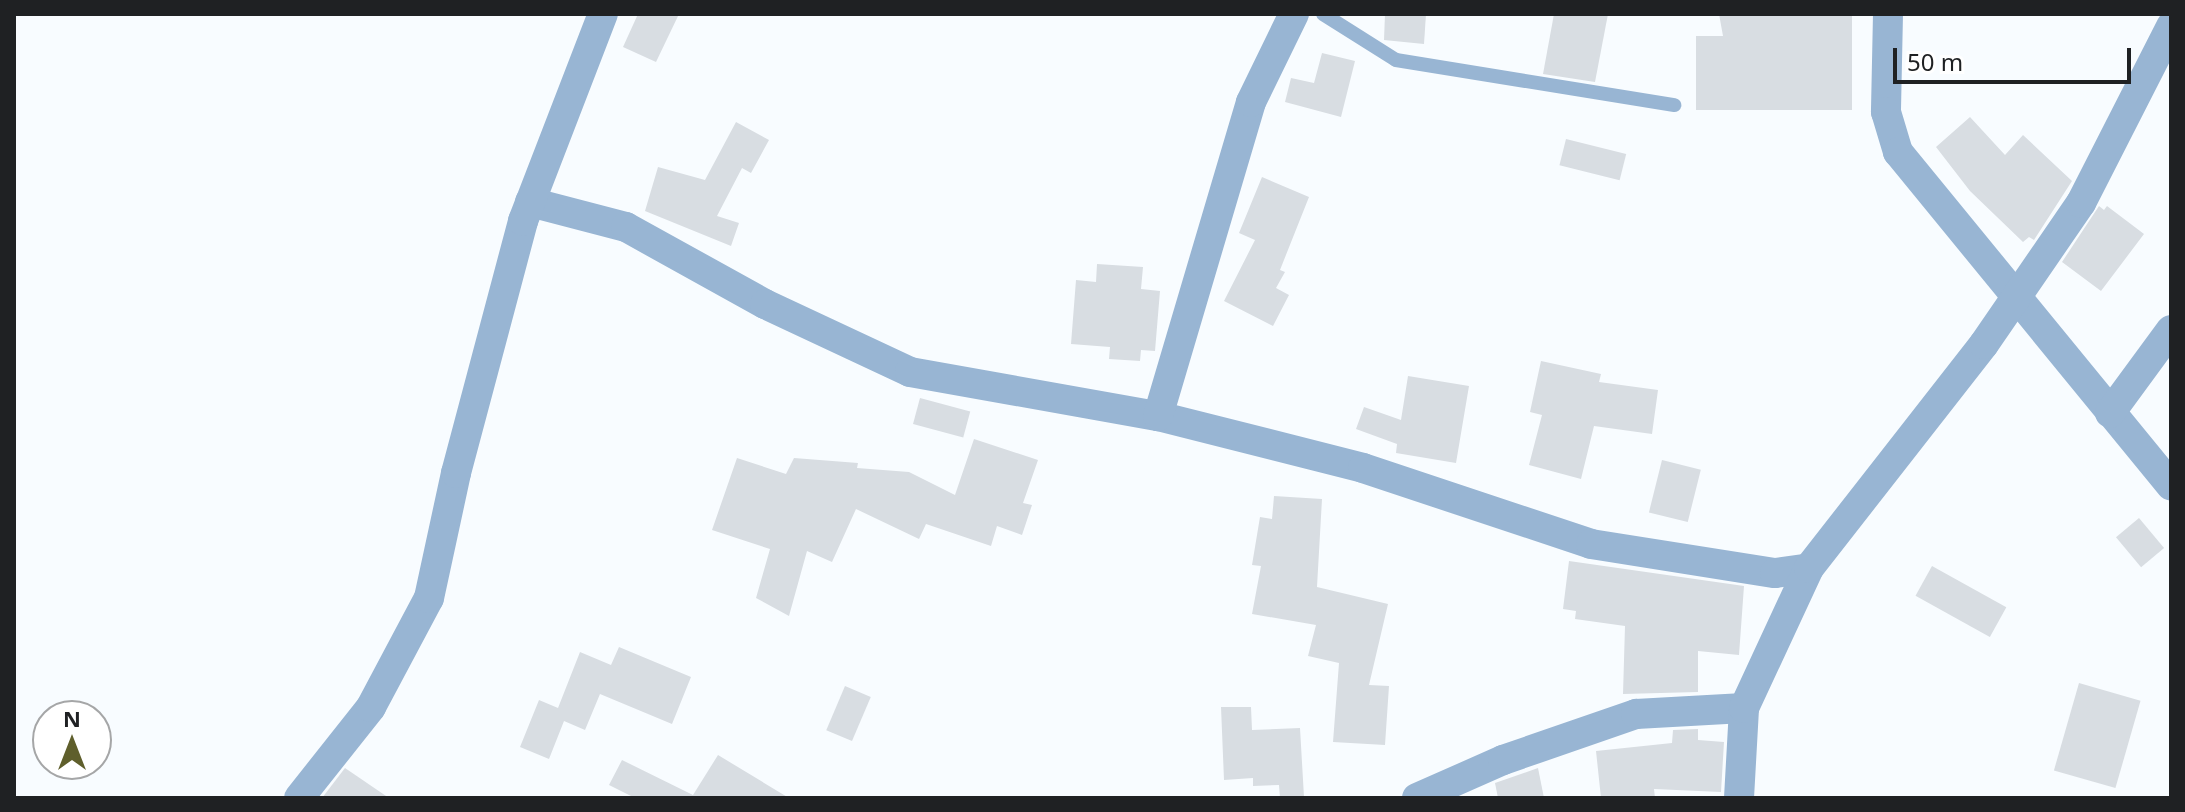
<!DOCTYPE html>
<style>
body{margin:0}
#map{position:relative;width:2185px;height:812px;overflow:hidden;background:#f8fcff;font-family:"Noto Sans",sans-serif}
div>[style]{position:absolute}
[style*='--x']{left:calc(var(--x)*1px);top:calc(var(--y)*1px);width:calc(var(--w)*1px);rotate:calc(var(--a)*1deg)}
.building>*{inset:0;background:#d8dde2;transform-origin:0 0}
.service>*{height:14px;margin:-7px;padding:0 7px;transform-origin:7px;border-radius:7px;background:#98b5d3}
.minor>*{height:30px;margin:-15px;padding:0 15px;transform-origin:15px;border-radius:15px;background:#98b5d3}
span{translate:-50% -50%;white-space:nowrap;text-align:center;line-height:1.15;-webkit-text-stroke:6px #fff;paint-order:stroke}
.frame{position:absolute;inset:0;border:16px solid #1f2123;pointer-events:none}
.north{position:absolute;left:32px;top:700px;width:80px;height:80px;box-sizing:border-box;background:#fff;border:2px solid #a5a6a7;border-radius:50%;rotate:0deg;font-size:22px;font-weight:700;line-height:32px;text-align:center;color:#1f2123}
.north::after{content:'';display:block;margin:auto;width:28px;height:36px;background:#5f5f2c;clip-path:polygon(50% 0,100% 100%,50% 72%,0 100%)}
.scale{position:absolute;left:1893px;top:48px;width:238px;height:36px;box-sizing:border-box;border:4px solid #1f2123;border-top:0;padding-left:10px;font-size:24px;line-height:28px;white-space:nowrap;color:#1f2123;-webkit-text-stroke:6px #fff;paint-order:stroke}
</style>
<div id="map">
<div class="building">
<i style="clip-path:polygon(638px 14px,679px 14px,656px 62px,623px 47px)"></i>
<i style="clip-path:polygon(1385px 14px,1426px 14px,1424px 44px,1384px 40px)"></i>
<i style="clip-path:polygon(1554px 14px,1608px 14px,1595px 82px,1543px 74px)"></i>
<i style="clip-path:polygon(1719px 14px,1852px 14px,1852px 110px,1696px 110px,1696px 36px,1723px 36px)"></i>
<i style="clip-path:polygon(1322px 53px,1355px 61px,1341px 117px,1285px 102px,1291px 78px,1314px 83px)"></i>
<i style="clip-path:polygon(1970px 117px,2005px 155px,2023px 135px,2072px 181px,2034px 240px,2029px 237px,2023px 242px,1970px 191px,1936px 147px)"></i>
<i style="clip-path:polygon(736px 122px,769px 140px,751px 173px,742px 168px,717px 216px,739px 223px,731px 246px,645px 211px,658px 167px,705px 180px)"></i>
<i style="left:1566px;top:139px;width:62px;height:27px;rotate:14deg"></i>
<i style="clip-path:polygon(1262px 177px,1309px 197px,1280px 270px,1285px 272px,1276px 288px,1289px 295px,1273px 326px,1224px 301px,1255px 240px,1239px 233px)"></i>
<i style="clip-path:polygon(2099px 206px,2104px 210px,2107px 206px,2144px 234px,2101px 291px,2062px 262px)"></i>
<i style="clip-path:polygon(1097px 264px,1143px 267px,1141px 289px,1160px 291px,1155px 351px,1141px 350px,1140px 361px,1109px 359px,1110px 347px,1071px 344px,1076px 280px,1096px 282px)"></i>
<i style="clip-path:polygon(1541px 361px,1601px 374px,1599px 382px,1658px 390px,1652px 434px,1594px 426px,1581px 479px,1529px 465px,1542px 415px,1530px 412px)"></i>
<i style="clip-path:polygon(1408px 376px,1469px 386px,1456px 463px,1396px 453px,1397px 444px,1356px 429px,1364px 407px,1401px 420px)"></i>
<i style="left:920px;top:398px;width:52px;height:27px;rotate:15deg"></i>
<i style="clip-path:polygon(974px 439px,1038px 460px,1023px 503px,1032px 505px,1022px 535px,997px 526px,991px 546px,926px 524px,919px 539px,856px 509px,832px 562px,807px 551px,789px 616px,756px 598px,770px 549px,712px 530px,737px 458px,786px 474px,794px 458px,858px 463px,857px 468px,909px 472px,955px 495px)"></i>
<i style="left:1662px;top:460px;width:40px;height:54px;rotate:14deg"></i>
<i style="clip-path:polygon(1274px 496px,1322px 499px,1317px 587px,1388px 604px,1369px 685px,1389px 686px,1385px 745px,1333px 742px,1339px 663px,1308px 656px,1316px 625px,1252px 614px,1261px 566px,1252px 565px,1260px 517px,1272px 519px)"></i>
<i style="left:2139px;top:518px;width:39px;height:30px;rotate:50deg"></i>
<i style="clip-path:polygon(1569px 561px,1744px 586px,1739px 655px,1698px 651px,1698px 692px,1623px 694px,1625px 626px,1575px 619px,1576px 611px,1563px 609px)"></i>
<i style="left:1932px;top:566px;width:85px;height:34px;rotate:29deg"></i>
<i style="clip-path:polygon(619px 647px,691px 677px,672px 724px,600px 694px,585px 730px,564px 721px,549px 759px,520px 747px,539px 700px,558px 708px,580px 652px,611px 665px)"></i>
<i style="left:2079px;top:683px;width:64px;height:91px;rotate:16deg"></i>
<i style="left:845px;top:686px;width:28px;height:48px;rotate:23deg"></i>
<i style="clip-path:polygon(1221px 707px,1251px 707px,1252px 730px,1300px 728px,1304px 797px,1280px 798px,1279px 785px,1253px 786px,1253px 778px,1224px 780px)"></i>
<i style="clip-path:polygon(1698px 729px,1698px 740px,1724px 742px,1721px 792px,1654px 789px,1655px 798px,1601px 798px,1596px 751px,1672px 743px,1673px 730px)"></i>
<i style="clip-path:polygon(718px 755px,789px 798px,635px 798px,609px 785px,622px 760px,693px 795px)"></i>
<i style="clip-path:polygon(345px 768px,389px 798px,322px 798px)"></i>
<i style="clip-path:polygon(1538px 768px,1544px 798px,1498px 798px,1495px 783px)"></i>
</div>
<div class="service">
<i style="--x:1323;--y:14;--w:86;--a:32.2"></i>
<i style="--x:1396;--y:60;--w:282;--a:9.2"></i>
</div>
<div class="minor">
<i style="--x:1888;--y:14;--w:98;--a:91.2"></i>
<i style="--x:1886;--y:112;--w:42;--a:73.3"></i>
<i style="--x:1898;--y:152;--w:431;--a:50.7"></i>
<i style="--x:530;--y:202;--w:99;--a:14.6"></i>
<i style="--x:626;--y:227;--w:159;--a:29"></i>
<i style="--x:765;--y:304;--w:160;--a:25.1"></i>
<i style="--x:910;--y:372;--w:252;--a:10.1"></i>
<i style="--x:1158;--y:416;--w:211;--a:14.2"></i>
<i style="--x:1363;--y:468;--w:240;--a:18.4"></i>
<i style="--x:1591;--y:544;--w:186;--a:9"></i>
<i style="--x:1775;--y:573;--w:34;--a:-8"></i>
<i style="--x:2110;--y:413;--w:103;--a:-53.7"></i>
<i style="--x:1158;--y:416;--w:327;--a:-73.5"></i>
<i style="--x:1251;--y:102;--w:98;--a:-64"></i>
<i style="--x:299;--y:798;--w:116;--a:-51.6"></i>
<i style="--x:371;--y:707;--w:123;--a:-62"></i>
<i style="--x:429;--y:598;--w:128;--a:-77.8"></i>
<i style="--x:456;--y:473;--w:261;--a:-75.1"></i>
<i style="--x:523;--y:221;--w:222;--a:-68.9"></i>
<i style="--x:1417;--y:798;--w:94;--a:-23.8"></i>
<i style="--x:1503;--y:760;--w:141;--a:-19.1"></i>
<i style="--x:1636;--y:714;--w:108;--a:-3.2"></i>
<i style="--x:1739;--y:798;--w:90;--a:-86.8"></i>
<i style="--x:1744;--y:708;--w:154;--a:-65.1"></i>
<i style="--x:1809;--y:568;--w:284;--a:-52"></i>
<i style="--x:1984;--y:344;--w:171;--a:-55.5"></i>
<i style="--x:2081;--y:203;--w:199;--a:-63"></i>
</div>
<div class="frame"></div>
<div class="north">N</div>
<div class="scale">50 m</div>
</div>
